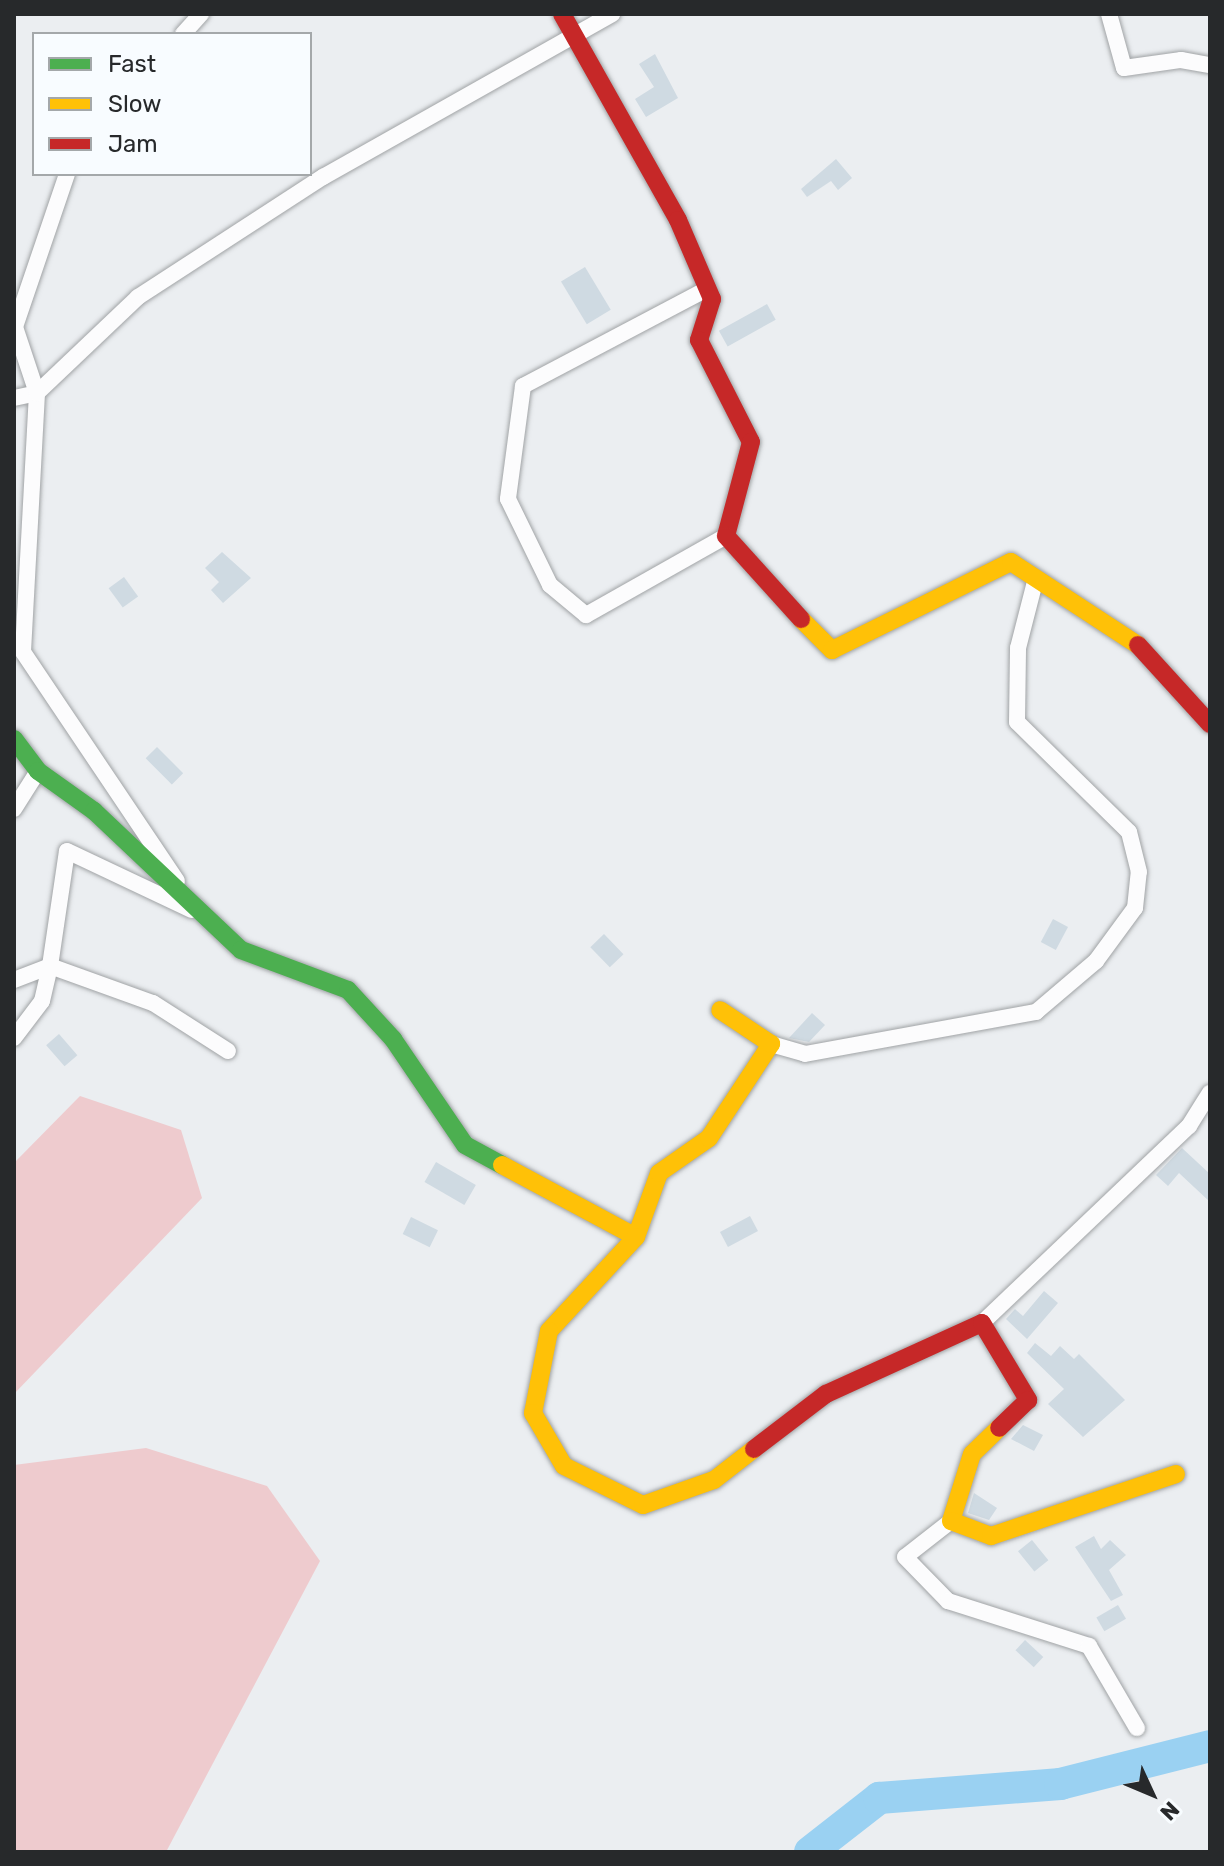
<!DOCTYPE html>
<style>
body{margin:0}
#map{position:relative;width:1224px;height:1866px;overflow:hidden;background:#ebeef1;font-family:Rubik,sans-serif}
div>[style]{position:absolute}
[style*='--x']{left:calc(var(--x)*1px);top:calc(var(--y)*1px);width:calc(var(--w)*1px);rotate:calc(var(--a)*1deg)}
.green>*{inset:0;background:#eecbce}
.river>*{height:32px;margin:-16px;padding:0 16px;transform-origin:16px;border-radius:16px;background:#9ad1f2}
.building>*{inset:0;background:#cfdae2;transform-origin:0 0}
.roads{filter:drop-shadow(0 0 2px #a0a3a5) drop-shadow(0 0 2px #a0a3a5)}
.street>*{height:16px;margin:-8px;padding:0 8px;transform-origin:8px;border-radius:8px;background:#fcfcfd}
.fast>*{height:18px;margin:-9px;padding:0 9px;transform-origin:9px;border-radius:9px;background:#4caf50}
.slow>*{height:18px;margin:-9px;padding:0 9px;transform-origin:9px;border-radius:9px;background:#ffc107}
.jam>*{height:18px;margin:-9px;padding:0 9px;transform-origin:9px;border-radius:9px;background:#c62828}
span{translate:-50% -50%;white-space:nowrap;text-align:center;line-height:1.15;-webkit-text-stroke:6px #f8fcff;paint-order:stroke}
.frame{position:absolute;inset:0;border:16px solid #27292b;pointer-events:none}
.legend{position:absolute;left:32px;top:32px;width:280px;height:144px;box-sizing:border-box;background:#f8fcff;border:2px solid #a4a8aa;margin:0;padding:10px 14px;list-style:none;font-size:24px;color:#27292b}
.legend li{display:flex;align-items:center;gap:16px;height:40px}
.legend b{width:40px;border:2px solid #a4a8aa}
.north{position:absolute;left:1112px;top:1754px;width:80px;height:80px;-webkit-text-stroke:6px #f8fcff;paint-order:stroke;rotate:134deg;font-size:22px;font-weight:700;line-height:32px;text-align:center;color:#27292b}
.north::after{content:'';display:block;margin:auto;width:28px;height:36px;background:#27292b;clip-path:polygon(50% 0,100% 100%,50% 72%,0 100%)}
</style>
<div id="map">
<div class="green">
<i style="clip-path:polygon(80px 1096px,181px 1130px,202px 1198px,14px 1394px,14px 1163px)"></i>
<i style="clip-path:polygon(146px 1448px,267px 1486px,320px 1561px,166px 1852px,14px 1852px,14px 1465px)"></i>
</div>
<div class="river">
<i style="--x:810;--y:1852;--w:88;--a:-38"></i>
<i style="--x:879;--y:1798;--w:182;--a:-4.4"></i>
<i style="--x:1060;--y:1784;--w:155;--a:-14.2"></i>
</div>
<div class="building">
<i style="clip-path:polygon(655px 54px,678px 98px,646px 117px,635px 99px,654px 87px,639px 64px)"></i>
<i style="clip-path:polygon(836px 159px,852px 178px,838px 190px,831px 181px,807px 197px,801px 189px)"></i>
<i style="left:585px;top:267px;width:50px;height:28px;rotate:59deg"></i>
<i style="left:767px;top:304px;width:18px;height:55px;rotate:61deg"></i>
<i style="clip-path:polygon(222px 552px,251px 578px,223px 603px,211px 590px,219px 582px,205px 568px)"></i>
<i style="left:124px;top:577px;width:24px;height:19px;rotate:54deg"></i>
<i style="left:157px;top:747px;width:37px;height:16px;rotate:45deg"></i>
<i style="left:1053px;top:919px;width:17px;height:26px;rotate:28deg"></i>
<i style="left:604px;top:934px;width:28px;height:19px;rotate:46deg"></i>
<i style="clip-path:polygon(812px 1013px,825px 1025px,809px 1042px,789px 1038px)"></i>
<i style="left:59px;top:1034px;width:28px;height:17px;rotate:49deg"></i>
<i style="clip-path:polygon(1182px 1148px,1210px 1174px,1210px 1202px,1179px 1173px,1168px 1186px,1156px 1175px)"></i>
<i style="left:436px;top:1162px;width:46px;height:23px;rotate:30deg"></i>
<i style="left:750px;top:1216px;width:17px;height:34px;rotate:62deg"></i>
<i style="left:411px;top:1217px;width:30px;height:19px;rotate:26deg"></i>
<i style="clip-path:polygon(1044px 1291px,1058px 1303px,1027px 1339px,1006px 1319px,1015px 1309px,1023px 1316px)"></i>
<i style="clip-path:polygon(1035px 1343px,1051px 1356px,1060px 1346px,1074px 1359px,1079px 1354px,1125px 1400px,1083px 1437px,1048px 1404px,1064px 1389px,1027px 1353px)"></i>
<i style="clip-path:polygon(1023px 1425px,1043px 1435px,1034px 1451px,1011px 1439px)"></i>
<i style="clip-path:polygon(974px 1493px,997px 1508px,989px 1520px,968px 1513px)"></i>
<i style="clip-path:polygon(1094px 1536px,1101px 1549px,1110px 1540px,1126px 1555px,1109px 1570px,1123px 1595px,1111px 1601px,1075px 1547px)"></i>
<i style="left:1032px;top:1540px;width:26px;height:18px;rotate:51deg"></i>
<i style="left:1118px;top:1605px;width:16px;height:25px;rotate:60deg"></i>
<i style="left:1025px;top:1640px;width:25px;height:14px;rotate:43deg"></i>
</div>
<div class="roads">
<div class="street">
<i style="--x:1109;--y:14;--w:56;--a:74.5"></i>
<i style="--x:1124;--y:68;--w:58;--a:-8"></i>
<i style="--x:1181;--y:60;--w:29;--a:10"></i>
<i style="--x:183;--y:34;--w:27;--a:-48"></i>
<i style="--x:67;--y:174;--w:162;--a:108.8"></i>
<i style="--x:15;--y:327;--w:70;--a:71.6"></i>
<i style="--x:37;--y:393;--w:259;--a:93.1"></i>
<i style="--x:23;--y:652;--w:276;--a:56.1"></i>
<i style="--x:707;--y:289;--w:208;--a:152.2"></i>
<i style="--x:523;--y:386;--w:114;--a:97.6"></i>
<i style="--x:508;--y:499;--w:96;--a:64"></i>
<i style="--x:550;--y:585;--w:47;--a:39.8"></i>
<i style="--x:586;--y:615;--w:161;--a:-29.4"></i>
<i style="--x:14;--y:398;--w:24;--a:-12"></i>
<i style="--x:37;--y:393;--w:139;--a:-43.5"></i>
<i style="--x:138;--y:297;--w:221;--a:-33"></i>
<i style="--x:323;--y:177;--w:332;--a:-29.4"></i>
<i style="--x:14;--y:809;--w:45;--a:-57.7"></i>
<i style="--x:14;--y:980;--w:39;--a:-21"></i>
<i style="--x:50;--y:966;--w:116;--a:-81.6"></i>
<i style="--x:67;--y:851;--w:138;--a:25.3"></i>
<i style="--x:14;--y:1038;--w:46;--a:-52.9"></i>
<i style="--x:42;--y:1001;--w:36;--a:-77"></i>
<i style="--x:50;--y:966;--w:109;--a:19.8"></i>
<i style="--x:153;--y:1003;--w:89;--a:32.6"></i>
<i style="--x:771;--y:1044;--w:35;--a:16"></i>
<i style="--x:805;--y:1054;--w:235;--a:-10.3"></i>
<i style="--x:1036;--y:1012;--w:79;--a:-40.4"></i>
<i style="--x:1096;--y:961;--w:66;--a:-53.7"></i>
<i style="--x:1135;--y:908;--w:36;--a:-84"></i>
<i style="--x:1139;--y:872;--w:41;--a:-104"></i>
<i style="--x:1129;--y:832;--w:157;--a:-135.5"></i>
<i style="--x:1017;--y:722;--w:74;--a:-89.2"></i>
<i style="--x:1018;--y:648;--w:72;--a:-75.6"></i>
<i style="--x:982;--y:1323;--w:286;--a:-43.6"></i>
<i style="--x:1189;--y:1126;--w:39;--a:-58"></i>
<i style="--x:951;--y:1521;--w:58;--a:142"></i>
<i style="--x:905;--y:1557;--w:62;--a:45.7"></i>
<i style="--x:948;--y:1601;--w:148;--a:17.7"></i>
<i style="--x:1089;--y:1646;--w:95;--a:59.7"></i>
</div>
<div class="fast">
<i style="--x:14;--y:739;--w:40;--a:53"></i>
<i style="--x:38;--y:771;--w:69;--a:35.5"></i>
<i style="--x:94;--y:811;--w:202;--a:43.4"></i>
<i style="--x:241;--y:950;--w:114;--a:20.5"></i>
<i style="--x:348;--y:990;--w:67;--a:47.4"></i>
<i style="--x:393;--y:1039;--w:128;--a:55.8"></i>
<i style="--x:465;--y:1145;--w:42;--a:28.4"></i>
</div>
<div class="slow">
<i style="--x:801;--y:619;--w:44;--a:45"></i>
<i style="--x:832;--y:650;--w:199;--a:-26.2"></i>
<i style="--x:1011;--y:562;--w:152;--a:33.2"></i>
<i style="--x:502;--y:1165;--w:152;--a:28.2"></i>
<i style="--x:636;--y:1237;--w:68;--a:-70.2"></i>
<i style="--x:659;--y:1173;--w:61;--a:-35"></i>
<i style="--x:709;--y:1138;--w:113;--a:-56.6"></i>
<i style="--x:771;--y:1044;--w:61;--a:-146.3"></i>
<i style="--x:636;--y:1237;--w:128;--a:132.8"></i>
<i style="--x:549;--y:1331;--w:84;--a:101"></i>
<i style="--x:533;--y:1413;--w:61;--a:59.7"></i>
<i style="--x:564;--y:1466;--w:88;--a:26.3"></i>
<i style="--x:643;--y:1505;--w:75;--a:-19.4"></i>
<i style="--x:714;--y:1480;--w:51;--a:-37.8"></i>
<i style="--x:999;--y:1428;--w:37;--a:136"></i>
<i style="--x:972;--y:1454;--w:70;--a:107.4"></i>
<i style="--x:951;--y:1521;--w:43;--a:20.6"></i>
<i style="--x:991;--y:1536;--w:195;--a:-18.5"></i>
</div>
<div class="jam">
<i style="--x:562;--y:14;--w:236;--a:60.6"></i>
<i style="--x:678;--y:220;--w:86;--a:66.7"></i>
<i style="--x:712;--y:299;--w:43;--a:107.6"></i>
<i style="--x:699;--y:340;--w:114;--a:63"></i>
<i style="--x:751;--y:442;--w:97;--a:104.9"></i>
<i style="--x:726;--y:536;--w:112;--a:47.9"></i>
<i style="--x:1138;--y:645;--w:107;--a:47.7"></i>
<i style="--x:754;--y:1449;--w:91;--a:-37.4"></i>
<i style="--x:826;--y:1394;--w:171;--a:-24.5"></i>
<i style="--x:982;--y:1323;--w:90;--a:59.1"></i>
<i style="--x:1028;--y:1400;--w:40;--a:136"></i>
</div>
</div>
<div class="frame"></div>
<ul class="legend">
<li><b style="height:10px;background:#4caf50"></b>Fast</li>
<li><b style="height:10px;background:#ffc107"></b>Slow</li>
<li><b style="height:10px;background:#c62828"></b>Jam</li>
</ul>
<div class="north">N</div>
</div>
